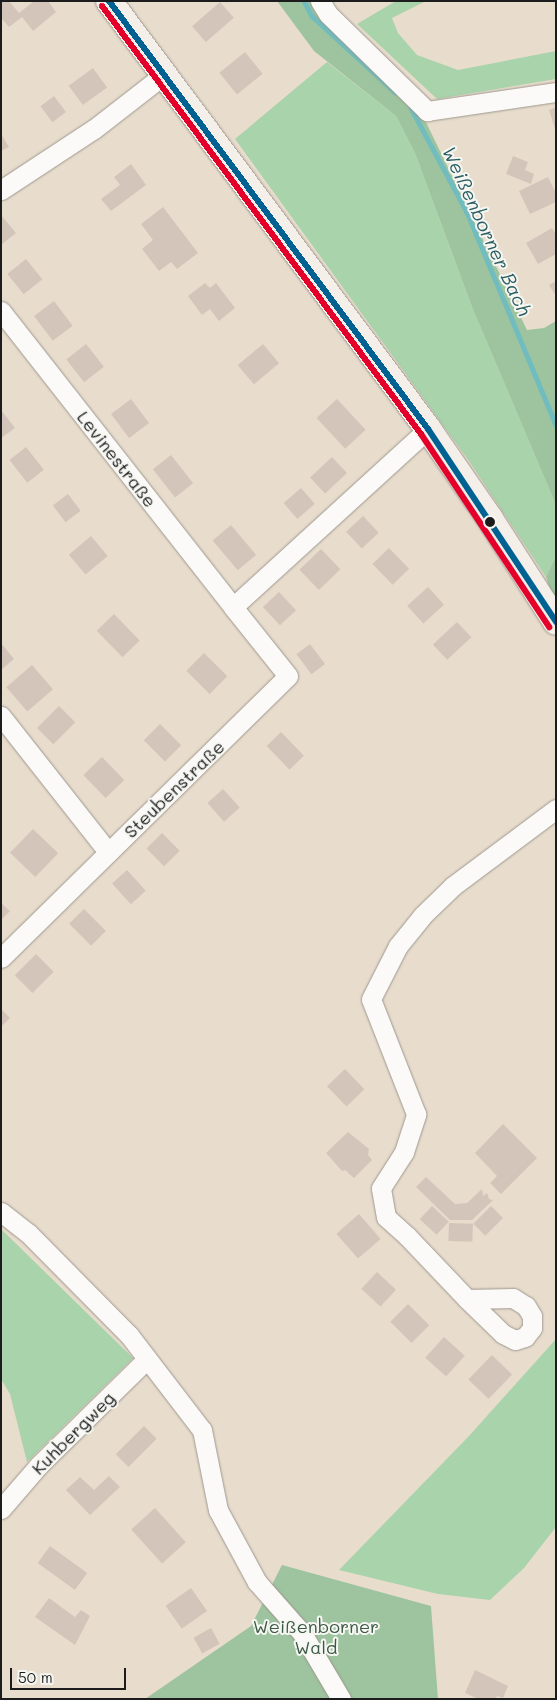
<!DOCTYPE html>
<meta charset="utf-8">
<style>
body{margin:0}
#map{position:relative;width:557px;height:1700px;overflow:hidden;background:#e8ddcd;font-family:Mali,sans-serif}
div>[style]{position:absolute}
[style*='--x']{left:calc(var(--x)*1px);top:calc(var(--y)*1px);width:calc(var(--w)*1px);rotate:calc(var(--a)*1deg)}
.green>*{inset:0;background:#a8d3ab}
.forest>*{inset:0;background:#9dc49f}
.stream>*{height:4.5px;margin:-2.25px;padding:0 2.25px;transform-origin:2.25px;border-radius:2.25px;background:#71bcbe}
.building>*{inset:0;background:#d4c5bb;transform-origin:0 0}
.roads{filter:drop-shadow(0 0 1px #9e988f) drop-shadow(0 0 1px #9e988f)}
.minor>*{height:19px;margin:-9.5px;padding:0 9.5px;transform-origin:9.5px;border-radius:9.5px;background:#fcfaf8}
.secondary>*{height:26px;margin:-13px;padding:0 13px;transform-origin:13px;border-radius:13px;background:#f4f0e9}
.bus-1>*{height:6px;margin:-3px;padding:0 3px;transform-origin:3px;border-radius:3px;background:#006192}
.bus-2>*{height:6px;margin:-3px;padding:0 3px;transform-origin:3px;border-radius:3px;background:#e4002b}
.dots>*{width:14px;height:14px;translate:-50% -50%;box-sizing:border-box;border:2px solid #f6f6f2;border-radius:50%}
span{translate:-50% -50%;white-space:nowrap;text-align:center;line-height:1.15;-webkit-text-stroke:4px #f6f6f2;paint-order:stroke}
.street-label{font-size:18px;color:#1c1c1c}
.park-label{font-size:18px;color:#3b5944}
.water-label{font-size:19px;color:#2b5e62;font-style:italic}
.frame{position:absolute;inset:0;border:2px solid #1c1c1c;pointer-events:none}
.scale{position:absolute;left:10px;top:1668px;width:116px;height:22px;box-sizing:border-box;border:2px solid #1c1c1c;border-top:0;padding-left:6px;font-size:15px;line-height:18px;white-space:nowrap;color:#1c1c1c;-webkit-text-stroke:4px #f6f6f2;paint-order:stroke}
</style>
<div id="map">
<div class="green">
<i style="clip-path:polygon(396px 1px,426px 1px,392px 18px,398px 33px,417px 55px,458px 70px,556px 51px,556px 79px,437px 99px,357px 24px)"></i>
<i style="clip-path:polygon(327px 62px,396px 116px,415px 153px,472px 307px,556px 505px,556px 556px,546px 577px,469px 461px,235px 139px)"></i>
<i style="clip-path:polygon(1px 1229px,133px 1358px,27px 1462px,10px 1394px,1px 1379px)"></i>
<i style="clip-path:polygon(556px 1339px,556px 1527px,524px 1568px,490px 1600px,438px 1594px,339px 1570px,469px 1436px)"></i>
</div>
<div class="forest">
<i style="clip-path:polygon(277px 1px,313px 1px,422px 114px,527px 330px,544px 328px,556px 321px,556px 505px,472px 307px,415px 153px,396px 116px,314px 51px)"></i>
<i style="clip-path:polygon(556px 556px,556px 609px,546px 577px)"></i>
<i style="clip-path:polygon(282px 1565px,431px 1606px,438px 1699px,145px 1699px,251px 1626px)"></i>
</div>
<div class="stream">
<i style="--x:304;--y:1;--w:17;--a:62"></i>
<i style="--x:312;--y:16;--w:113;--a:42.5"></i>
<i style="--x:411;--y:108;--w:118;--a:61.7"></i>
<i style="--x:467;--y:212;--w:231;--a:67.3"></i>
</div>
<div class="building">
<i style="clip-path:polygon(9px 1px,19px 13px,34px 1px,48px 1px,56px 12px,33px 31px,22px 17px,9px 27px,1px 18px,1px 2px)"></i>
<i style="left:220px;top:2px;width:21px;height:37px;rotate:49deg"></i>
<i style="left:245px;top:52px;width:28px;height:33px;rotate:51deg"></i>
<i style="left:93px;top:68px;width:24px;height:30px;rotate:54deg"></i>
<i style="left:54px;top:96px;width:20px;height:17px;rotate:53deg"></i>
<i style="clip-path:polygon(556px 107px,556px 129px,555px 129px,549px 110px)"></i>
<i style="clip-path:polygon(1px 134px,9px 147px,1px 151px)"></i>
<i style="clip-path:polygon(513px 156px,528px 162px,525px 170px,534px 174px,531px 184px,506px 174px)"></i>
<i style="clip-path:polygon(131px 164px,146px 185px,111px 211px,101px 199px,120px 185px,114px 177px)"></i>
<i style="clip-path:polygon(548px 177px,556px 193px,556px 202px,530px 214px,519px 191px)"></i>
<i style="clip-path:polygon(163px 207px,198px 253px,177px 269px,171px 262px,159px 271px,142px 249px,153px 240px,141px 224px)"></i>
<i style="clip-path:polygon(1px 215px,16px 233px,1px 245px)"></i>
<i style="clip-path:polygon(552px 228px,556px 234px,556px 254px,538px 264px,526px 243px)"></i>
<i style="left:26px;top:259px;width:26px;height:24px;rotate:51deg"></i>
<i style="clip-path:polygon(556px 281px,556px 296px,549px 285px)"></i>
<i style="clip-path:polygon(205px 283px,210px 288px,216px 283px,235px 308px,219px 321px,210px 309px,202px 315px,188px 296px)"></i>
<i style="left:54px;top:301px;width:31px;height:25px;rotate:53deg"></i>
<i style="left:86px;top:344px;width:29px;height:25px;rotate:52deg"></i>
<i style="left:263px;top:344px;width:25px;height:33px;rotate:50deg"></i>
<i style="left:131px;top:399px;width:30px;height:25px;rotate:53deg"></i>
<i style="left:337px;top:399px;width:42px;height:28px;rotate:47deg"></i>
<i style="clip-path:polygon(1px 410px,15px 428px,1px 438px)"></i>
<i style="left:26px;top:447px;width:29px;height:21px;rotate:52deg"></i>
<i style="left:171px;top:455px;width:36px;height:23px;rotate:52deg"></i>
<i style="left:332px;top:457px;width:22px;height:30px;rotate:47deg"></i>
<i style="left:301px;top:488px;width:21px;height:23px;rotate:49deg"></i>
<i style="left:68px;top:494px;width:21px;height:19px;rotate:53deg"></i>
<i style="left:363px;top:516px;width:23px;height:23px;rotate:47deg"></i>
<i style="left:231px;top:525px;width:39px;height:24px;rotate:50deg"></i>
<i style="left:91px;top:536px;width:26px;height:29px;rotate:50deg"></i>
<i style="left:389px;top:548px;width:29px;height:23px;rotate:46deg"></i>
<i style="left:321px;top:549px;width:28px;height:30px;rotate:46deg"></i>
<i style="left:428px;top:587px;width:24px;height:28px;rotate:48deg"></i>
<i style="left:279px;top:592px;width:25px;height:22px;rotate:47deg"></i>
<i style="left:114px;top:614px;width:37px;height:24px;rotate:46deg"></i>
<i style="left:457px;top:622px;width:21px;height:33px;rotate:47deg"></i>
<i style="clip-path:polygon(1px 643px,14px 659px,1px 670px)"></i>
<i style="left:310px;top:644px;width:25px;height:17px;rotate:53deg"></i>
<i style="left:204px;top:653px;width:33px;height:25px;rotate:45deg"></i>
<i style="left:32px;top:665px;width:32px;height:34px;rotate:49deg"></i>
<i style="left:59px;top:706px;width:23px;height:31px;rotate:45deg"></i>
<i style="left:160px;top:724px;width:30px;height:23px;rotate:45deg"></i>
<i style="left:281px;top:732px;width:33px;height:20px;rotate:46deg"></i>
<i style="left:102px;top:757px;width:32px;height:26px;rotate:46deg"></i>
<i style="left:223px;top:789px;width:25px;height:21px;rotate:48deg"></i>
<i style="left:33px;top:829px;width:35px;height:33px;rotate:44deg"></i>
<i style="left:162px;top:833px;width:25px;height:22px;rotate:45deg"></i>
<i style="left:127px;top:870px;width:28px;height:20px;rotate:48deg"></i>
<i style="clip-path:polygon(1px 903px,10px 911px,1px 920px)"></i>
<i style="left:84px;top:909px;width:31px;height:21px;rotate:45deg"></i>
<i style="left:36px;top:954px;width:25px;height:30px;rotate:45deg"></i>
<i style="clip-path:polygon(1px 1009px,10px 1018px,1px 1027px)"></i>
<i style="left:345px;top:1069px;width:28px;height:25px;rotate:46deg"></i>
<i style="clip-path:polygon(503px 1124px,537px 1158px,501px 1194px,490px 1183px,497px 1176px,475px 1153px)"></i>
<i style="clip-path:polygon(348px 1132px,369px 1149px,368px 1155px,372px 1160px,354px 1178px,345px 1170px,342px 1171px,326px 1153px)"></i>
<i style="clip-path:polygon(426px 1177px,455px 1204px,467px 1203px,482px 1189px,483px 1196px,487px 1193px,489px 1199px,493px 1200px,472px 1220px,450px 1220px,416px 1187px)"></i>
<i style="left:432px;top:1206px;width:23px;height:18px;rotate:43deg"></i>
<i style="left:491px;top:1206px;width:17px;height:25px;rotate:45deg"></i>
<i style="left:359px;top:1214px;width:33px;height:30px;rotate:49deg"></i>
<i style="left:449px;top:1223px;width:24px;height:18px;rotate:2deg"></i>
<i style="left:377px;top:1272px;width:26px;height:23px;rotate:43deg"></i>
<i style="left:408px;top:1304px;width:30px;height:25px;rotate:45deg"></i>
<i style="left:444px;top:1337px;width:28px;height:28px;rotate:42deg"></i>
<i style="left:492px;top:1355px;width:28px;height:34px;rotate:44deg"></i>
<i style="left:144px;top:1426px;width:18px;height:40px;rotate:45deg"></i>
<i style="clip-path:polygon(109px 1476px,120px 1487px,90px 1515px,66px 1490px,80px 1477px,94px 1490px)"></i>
<i style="left:155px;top:1508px;width:46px;height:32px;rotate:48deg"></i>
<i style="left:50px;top:1546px;width:46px;height:21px;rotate:36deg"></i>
<i style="left:191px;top:1588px;width:28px;height:31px;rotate:55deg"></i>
<i style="clip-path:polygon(49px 1598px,75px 1617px,81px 1610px,90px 1616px,75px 1645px,35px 1617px)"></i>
<i style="left:211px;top:1628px;width:18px;height:20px;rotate:61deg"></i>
<i style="clip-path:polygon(475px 1670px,508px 1686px,503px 1698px,497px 1696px,495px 1699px,478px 1699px,465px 1693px)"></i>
</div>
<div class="roads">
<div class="minor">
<i style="--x:320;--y:1;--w:15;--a:58"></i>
<i style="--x:328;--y:14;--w:139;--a:44.4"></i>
<i style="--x:427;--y:111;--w:130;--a:-8.4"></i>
<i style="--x:1;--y:190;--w:111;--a:-33.3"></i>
<i style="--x:94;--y:129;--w:86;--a:-37.9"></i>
<i style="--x:1;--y:311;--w:376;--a:51.9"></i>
<i style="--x:1;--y:716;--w:173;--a:51.8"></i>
<i style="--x:1;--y:958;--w:402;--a:-44.5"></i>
<i style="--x:288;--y:676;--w:88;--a:-128.6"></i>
<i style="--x:233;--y:607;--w:264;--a:-42.4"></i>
<i style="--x:1;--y:1212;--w:34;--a:38"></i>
<i style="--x:28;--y:1233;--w:144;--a:45.3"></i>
<i style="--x:129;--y:1335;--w:120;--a:52.5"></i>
<i style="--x:202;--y:1430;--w:82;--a:78.7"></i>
<i style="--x:218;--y:1510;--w:82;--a:61.6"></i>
<i style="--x:257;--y:1582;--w:68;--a:48.6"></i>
<i style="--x:302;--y:1633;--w:77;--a:59.4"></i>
<i style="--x:467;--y:1299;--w:46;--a:-1.2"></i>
<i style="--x:513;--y:1298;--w:15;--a:32"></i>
<i style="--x:526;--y:1306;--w:12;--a:59"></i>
<i style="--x:532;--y:1316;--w:12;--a:90"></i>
<i style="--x:532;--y:1328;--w:11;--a:128"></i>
<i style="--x:525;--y:1337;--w:10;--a:163"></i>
<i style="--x:515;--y:1340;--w:13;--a:-153"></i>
<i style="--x:503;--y:1334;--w:50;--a:-135.8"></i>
<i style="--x:467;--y:1299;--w:87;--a:-133.6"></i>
<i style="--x:407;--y:1236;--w:28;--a:-138"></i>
<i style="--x:386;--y:1217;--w:29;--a:-100"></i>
<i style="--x:381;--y:1188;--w:43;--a:-57.4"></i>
<i style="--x:404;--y:1152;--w:40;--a:-72"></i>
<i style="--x:416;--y:1114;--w:123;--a:-111.4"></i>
<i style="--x:371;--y:999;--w:59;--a:-63"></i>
<i style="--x:398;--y:946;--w:38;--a:-51"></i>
<i style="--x:422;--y:916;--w:43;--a:-44.1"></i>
<i style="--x:453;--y:886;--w:129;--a:-36.8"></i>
<i style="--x:1;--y:1509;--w:58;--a:-49.2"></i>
<i style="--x:39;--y:1465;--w:151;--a:-44.5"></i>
</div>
<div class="secondary">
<i style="--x:109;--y:1;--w:534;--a:53.3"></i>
<i style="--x:428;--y:429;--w:109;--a:55.4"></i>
<i style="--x:490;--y:519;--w:122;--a:57.3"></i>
</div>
</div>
<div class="bus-1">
<i style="--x:109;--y:1;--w:534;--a:53.3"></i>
<i style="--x:428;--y:429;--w:232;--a:56.4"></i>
</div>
<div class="bus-2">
<i style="--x:102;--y:6;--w:534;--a:53.3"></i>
<i style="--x:421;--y:434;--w:232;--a:56.4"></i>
</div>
<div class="dots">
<i style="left:490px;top:522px;background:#1c1c1c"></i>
</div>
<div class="street-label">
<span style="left:117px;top:459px;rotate:52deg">Levinestraße</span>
<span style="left:174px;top:789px;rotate:-44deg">Steubenstraße</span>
<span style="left:73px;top:1433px;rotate:-45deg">Kuhbergweg</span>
</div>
<div class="park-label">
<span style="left:316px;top:1637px">Weißenborner<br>Wald</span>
</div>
<div class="water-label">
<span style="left:487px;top:231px;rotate:65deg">Weißenborner Bach</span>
</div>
<div class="frame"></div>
<div class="scale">50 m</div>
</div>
